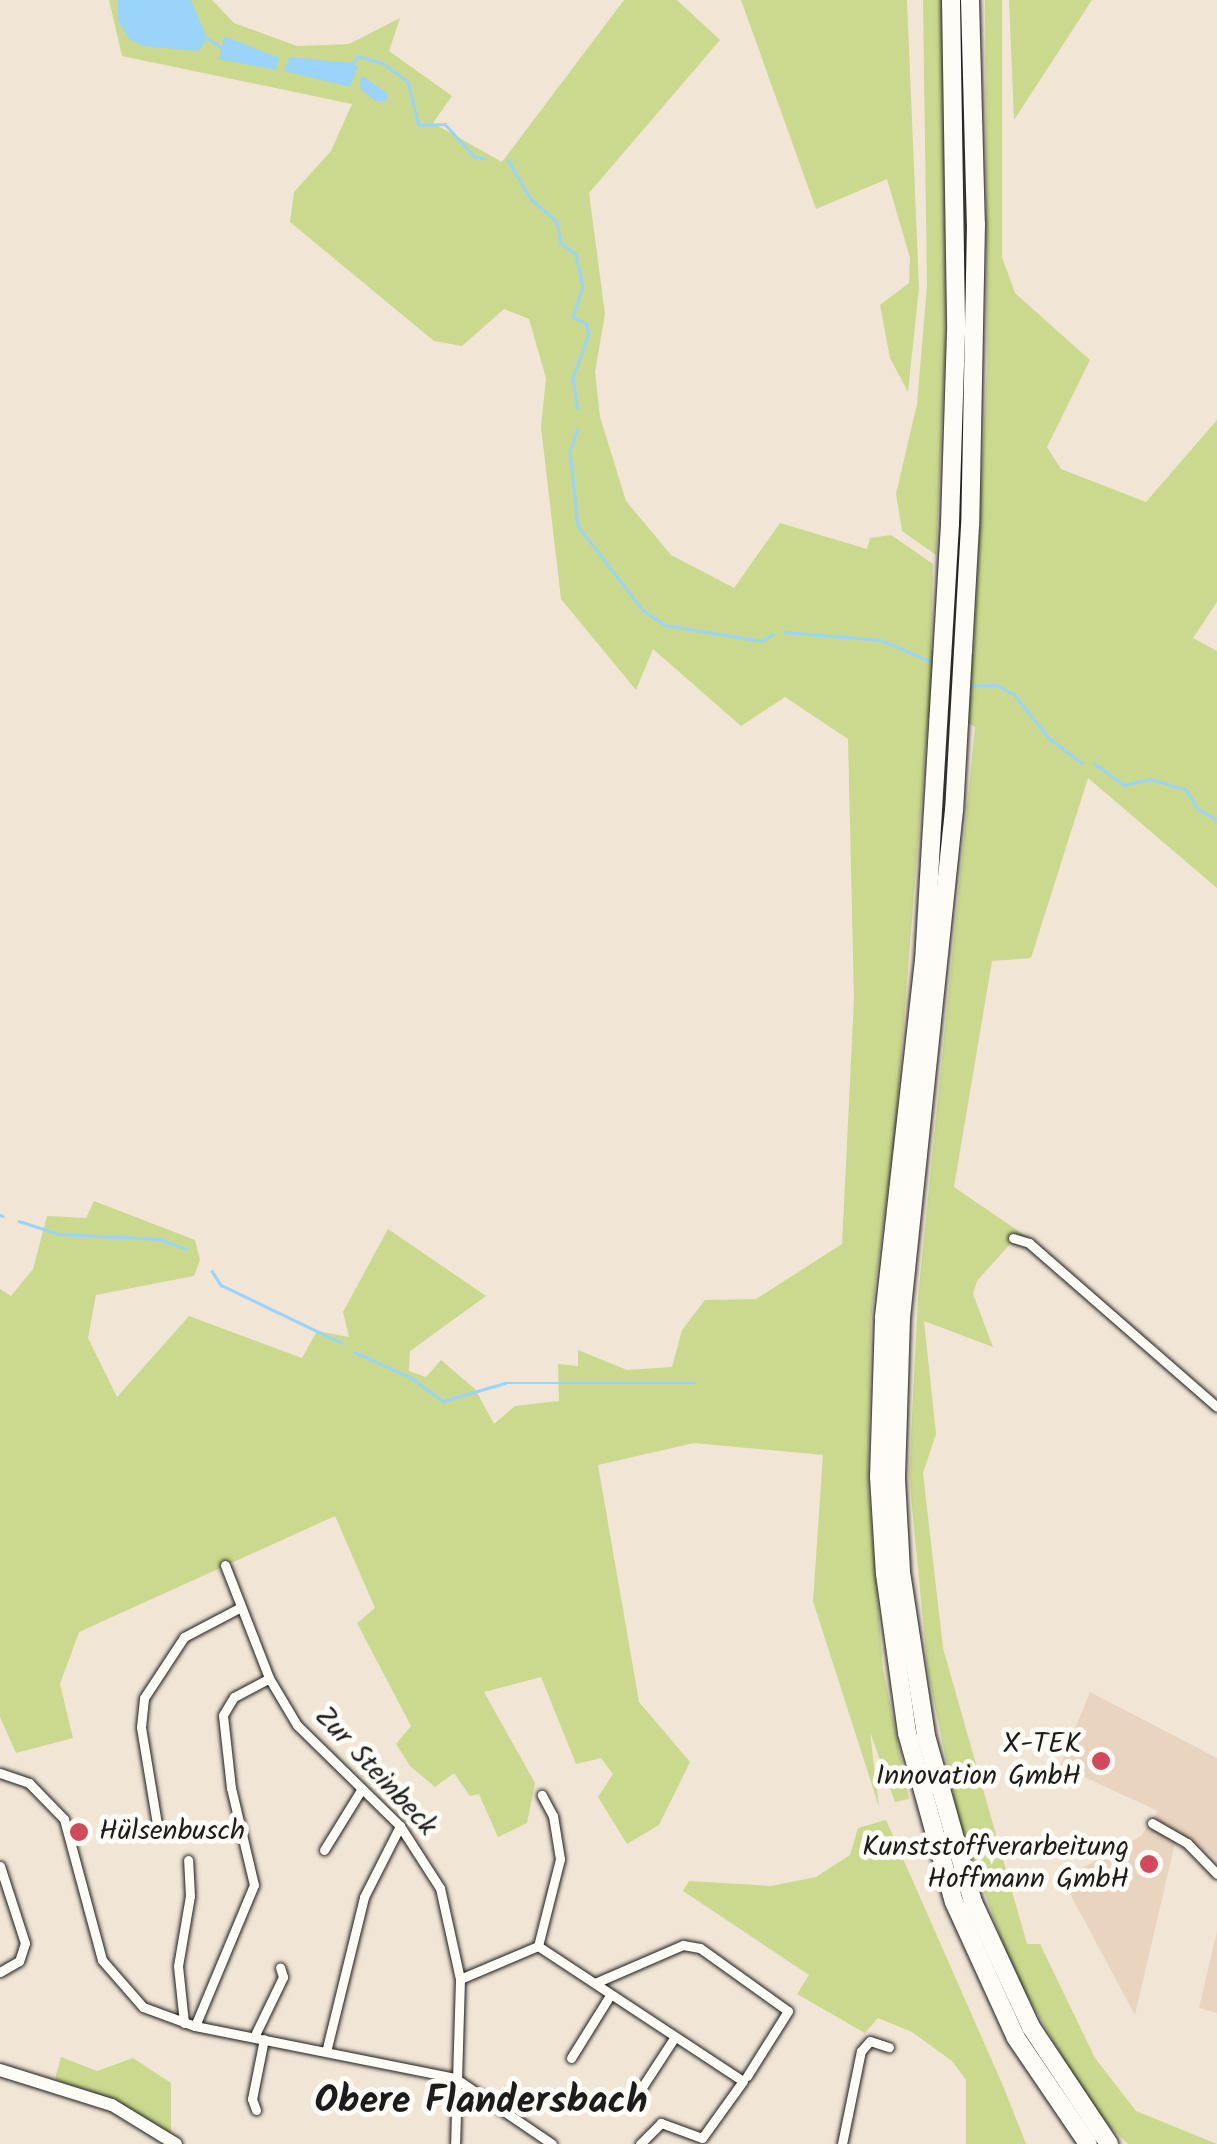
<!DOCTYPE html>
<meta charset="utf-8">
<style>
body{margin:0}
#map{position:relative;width:1217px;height:2144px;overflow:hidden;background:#f1e5d6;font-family:Kalam,sans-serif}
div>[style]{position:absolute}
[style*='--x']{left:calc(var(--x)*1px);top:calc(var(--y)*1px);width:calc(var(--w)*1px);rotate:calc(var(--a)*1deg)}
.built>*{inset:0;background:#e9d4bf}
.green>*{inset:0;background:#cad98d}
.water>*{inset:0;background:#9bd4fb}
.stream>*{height:2.5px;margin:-1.25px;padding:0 1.25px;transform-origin:1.25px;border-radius:1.25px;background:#9bd4fb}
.roads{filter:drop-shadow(0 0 2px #1c1c1c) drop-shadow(0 0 2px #1c1c1c)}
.street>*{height:9px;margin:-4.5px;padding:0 4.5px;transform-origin:4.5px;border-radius:4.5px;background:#fdfcf7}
.secondary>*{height:12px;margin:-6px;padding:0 6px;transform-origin:6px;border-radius:6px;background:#fdfcf7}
.highway>*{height:18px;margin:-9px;padding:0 9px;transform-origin:9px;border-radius:9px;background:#fdfcf7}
.dots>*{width:28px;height:28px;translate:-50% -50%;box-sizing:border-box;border:5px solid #fdfcf7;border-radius:50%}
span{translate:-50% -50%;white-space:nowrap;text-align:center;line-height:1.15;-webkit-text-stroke:10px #fdfcf7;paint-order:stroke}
.poi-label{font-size:28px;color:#1c1c1c}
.right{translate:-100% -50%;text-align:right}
.left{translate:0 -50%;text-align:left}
.street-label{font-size:28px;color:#1c1c1c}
.district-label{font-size:38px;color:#1c1c1c;font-weight:700}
</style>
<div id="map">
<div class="built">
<i style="clip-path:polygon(1090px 1692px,1217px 1758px,1217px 1859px,1188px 1837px,1175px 1843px,1135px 2015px,1062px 1879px,1141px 1836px,1158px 1811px,1060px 1766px)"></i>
<i style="clip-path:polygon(1217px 1931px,1217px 2013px,1199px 2008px)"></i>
</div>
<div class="green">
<i style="clip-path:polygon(109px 0,212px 0,234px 23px,297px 46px,349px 44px,400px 18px,389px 51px,452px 96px,433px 123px,502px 162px,624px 0,677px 0,720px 40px,589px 193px,605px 314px,595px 372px,600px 417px,626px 501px,671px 555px,734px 588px,780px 523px,867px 549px,870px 538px,891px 535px,933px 564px,931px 651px,974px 654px,987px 363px,985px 0,1002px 0,1002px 257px,1015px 293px,1090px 360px,1047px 447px,1061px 469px,1146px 502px,1217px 420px,1217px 602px,1193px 638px,1217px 651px,1217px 888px,1088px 778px,1031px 958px,992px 961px,954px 1187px,1033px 1241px,1028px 1248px,1010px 1244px,977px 1281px,973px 1294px,993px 1347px,924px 1321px,936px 1434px,923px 1473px,943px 1648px,1027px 1944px,1040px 1944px,1095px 2058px,1136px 2111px,1217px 2144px,1128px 2144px,1094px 2111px,1014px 1973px,960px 1826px,928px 1673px,909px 1476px,918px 1297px,975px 727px,968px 723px,928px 718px,895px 1133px,871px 1318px,868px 1483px,883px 1668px,909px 1799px,895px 1802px,870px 1732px,879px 1807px,813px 1601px,823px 1455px,694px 1443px,598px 1465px,639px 1702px,690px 1762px,659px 1825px,627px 1844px,598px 1797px,613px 1774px,601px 1758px,576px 1764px,541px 1677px,484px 1692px,535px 1783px,527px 1823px,498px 1837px,479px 1794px,470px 1796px,454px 1773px,435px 1787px,410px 1766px,396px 1744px,411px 1726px,357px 1623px,375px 1608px,335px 1516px,79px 1632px,60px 1684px,73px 1738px,16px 1753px,0 1717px,0 1289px,11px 1296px,33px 1269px,47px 1216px,86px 1218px,94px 1201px,195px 1240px,200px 1260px,194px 1276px,96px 1295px,88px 1338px,117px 1397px,189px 1316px,302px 1358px,317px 1331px,349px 1337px,343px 1312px,388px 1229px,486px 1296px,410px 1351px,409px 1371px,426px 1377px,441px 1360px,475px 1389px,494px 1424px,515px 1406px,559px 1401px,558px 1364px,578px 1366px,578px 1350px,627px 1370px,672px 1367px,682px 1330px,705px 1300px,756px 1299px,842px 1244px,854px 999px,848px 739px,785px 697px,741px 726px,653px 649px,636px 690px,561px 599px,541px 427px,546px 378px,529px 319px,504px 309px,462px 346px,434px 341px,290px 222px,294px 192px,331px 151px,352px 104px,122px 56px)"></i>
<i style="clip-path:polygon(741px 0,907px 0,919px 288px,908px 392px,890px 358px,880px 305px,909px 283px,910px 258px,887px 179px,816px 209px)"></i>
<i style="clip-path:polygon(923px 0,942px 0,944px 77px,945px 352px,936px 555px,902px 531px,896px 494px,917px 404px,927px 286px)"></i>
<i style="clip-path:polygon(1009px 0,1092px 0,1014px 120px)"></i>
<i style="clip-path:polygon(886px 1820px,1004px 2088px,1026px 2144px,966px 2144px,966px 2080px,952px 2061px,912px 2032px,878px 2018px,865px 2033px,797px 1994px,809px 1975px,683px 1891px,689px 1881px,771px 1886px,816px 1877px,850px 1855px,858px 1828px)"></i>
<i style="clip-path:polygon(61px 2057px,97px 2071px,133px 2058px,171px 2083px,171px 2135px,118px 2103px,55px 2079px)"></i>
</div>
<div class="water">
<i style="clip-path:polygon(118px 0,191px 0,207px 38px,199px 51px,143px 46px,129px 39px,118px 21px)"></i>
<i style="clip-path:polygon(224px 36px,279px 58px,276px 70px,219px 59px)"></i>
<i style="clip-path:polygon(290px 57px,351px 63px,358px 66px,350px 87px,284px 71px)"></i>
<i style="clip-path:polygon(361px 75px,387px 93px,387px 101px,375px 101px,360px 88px)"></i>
</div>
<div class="stream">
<i style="--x:207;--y:38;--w:17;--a:33"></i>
<i style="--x:352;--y:63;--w:9;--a:-49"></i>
<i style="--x:358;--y:56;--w:26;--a:16"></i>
<i style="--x:383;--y:63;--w:31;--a:37"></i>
<i style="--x:408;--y:82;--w:44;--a:75.7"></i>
<i style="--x:419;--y:125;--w:26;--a:-2"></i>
<i style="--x:445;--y:124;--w:45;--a:47.7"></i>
<i style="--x:475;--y:157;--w:9;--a:6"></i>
<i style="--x:508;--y:160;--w:45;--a:59.5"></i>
<i style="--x:531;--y:199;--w:35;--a:41"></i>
<i style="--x:557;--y:222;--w:21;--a:79"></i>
<i style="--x:561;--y:243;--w:19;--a:36"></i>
<i style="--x:576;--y:254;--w:33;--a:78"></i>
<i style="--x:583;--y:286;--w:33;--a:108"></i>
<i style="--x:573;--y:317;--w:14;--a:25"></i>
<i style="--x:586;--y:323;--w:11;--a:75"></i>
<i style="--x:589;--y:334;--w:47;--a:110"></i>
<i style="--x:573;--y:378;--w:30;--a:81"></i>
<i style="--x:578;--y:429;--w:23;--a:110"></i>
<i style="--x:570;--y:451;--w:75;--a:83.9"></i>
<i style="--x:578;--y:526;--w:106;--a:52.3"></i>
<i style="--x:643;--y:610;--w:27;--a:34"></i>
<i style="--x:665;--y:625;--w:98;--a:9.4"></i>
<i style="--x:762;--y:641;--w:13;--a:-32"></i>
<i style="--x:784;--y:632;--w:97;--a:4.7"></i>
<i style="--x:881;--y:640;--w:59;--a:23.1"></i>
<i style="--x:968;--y:686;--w:28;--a:-2"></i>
<i style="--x:996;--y:685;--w:20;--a:27"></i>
<i style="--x:1014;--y:694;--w:56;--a:51.5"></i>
<i style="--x:1049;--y:738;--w:41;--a:37.1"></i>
<i style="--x:1094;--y:763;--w:37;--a:36"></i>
<i style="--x:1124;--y:785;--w:27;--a:-13"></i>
<i style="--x:1150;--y:779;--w:37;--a:16"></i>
<i style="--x:1186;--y:789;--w:23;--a:59"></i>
<i style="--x:1198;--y:809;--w:22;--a:30"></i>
<i style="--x:0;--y:1215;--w:3;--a:18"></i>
<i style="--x:19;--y:1221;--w:42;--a:18"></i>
<i style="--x:59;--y:1234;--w:100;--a:2.9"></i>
<i style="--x:159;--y:1239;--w:29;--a:20"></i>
<i style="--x:212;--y:1271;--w:17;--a:57"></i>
<i style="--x:221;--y:1285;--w:134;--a:25.6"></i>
<i style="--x:354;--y:1352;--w:64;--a:24.1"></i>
<i style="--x:412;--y:1378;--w:39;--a:37"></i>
<i style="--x:443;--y:1401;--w:65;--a:-16.2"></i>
<i style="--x:505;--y:1383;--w:191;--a:0"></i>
</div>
<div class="roads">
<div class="street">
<i style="--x:1013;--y:1238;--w:17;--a:17"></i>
<i style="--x:1029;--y:1243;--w:249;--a:41.1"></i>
<i style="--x:225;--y:1565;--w:121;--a:68.7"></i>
<i style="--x:269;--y:1678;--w:55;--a:59.2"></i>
<i style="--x:297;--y:1725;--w:144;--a:44.4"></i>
<i style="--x:400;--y:1826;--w:74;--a:57.2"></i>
<i style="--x:440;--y:1888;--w:93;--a:77.6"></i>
<i style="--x:460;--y:1979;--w:165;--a:91.7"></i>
<i style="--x:0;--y:1773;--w:31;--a:19"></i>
<i style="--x:29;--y:1783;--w:50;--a:45.8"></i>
<i style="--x:64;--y:1819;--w:146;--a:74.9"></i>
<i style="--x:102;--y:1960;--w:62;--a:48.9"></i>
<i style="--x:143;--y:2007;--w:55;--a:20.1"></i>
<i style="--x:195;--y:2026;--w:265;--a:11.3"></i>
<i style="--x:455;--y:2078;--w:117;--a:34.2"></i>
<i style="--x:1152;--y:1823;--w:40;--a:29.7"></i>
<i style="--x:1187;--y:1843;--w:43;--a:45.9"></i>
<i style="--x:157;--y:1824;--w:98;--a:-99.4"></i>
<i style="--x:141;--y:1727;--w:29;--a:-84"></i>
<i style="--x:144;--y:1698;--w:73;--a:-56.7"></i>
<i style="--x:184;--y:1637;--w:64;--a:-27.8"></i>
<i style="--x:324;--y:1850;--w:70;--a:-58.3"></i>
<i style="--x:0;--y:1866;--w:81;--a:72"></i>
<i style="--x:25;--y:1943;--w:19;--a:108"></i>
<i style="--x:19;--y:1961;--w:22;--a:150"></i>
<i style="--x:538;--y:1946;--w:245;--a:33.4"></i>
<i style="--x:743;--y:2081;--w:70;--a:125.7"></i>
<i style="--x:702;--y:2138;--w:44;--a:-159.9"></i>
<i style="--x:661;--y:2123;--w:30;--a:135"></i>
<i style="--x:460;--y:1979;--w:85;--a:-22.9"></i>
<i style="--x:538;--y:1946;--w:90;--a:-75.8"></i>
<i style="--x:560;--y:1859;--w:44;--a:-99.2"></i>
<i style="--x:553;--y:1816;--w:24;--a:-118"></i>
<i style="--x:595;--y:1983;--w:96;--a:-23.4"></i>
<i style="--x:683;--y:1945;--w:17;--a:10"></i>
<i style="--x:700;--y:1948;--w:108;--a:35.6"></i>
<i style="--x:788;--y:2011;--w:77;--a:122.2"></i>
<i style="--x:184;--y:2023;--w:57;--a:-96"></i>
<i style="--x:178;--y:1966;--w:71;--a:-80.3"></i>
<i style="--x:190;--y:1896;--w:36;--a:-93"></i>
<i style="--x:195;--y:2026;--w:153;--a:-67.3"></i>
<i style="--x:254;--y:1885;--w:100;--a:-103.3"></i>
<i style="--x:231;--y:1788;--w:73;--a:-96.3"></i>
<i style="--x:223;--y:1715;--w:21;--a:-59"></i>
<i style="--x:234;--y:1697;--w:40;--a:-28"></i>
<i style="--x:254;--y:2037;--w:67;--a:-64.2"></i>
<i style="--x:283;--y:1977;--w:10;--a:-107"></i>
<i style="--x:326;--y:2052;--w:160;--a:-76.2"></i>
<i style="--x:364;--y:1897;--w:80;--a:-63.1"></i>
<i style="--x:571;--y:2058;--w:72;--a:-58.1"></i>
<i style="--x:633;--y:2101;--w:75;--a:-56.9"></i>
<i style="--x:256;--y:2110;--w:12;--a:-110"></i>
<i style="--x:252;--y:2099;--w:61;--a:-78.7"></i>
<i style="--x:842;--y:2144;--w:95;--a:-78.5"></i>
<i style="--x:861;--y:2051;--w:13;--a:-48"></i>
<i style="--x:870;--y:2041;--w:20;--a:18"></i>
</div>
<div class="secondary">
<i style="--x:0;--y:2070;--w:117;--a:17.4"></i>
<i style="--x:112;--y:2105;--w:75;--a:31.4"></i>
</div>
<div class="highway">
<i style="--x:951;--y:0;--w:332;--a:89.1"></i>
<i style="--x:956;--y:332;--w:192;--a:91.8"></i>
<i style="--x:950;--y:524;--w:437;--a:93.4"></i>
<i style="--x:924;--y:960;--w:360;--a:96.4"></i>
<i style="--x:884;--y:1318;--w:159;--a:91.8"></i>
<i style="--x:879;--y:1477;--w:97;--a:86.5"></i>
<i style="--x:885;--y:1574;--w:161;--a:82.1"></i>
<i style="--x:907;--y:1733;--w:175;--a:74.5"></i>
<i style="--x:954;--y:1902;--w:149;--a:65.5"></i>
<i style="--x:1016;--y:2038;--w:128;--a:55.8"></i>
<i style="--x:970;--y:0;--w:224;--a:88.5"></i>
<i style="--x:976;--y:224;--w:302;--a:91.1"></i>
<i style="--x:970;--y:526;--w:284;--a:93.2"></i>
<i style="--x:954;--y:810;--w:511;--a:95.96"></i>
<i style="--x:901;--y:1318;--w:161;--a:91.8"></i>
<i style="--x:896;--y:1479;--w:93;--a:86.9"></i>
<i style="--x:901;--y:1572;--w:166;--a:81.3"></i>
<i style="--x:926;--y:1736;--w:173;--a:74.2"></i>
<i style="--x:973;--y:1902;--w:138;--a:65.1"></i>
<i style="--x:1031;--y:2027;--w:141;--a:56.3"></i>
</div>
</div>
<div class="dots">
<i style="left:1101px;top:1761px;background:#d1495b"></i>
<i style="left:79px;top:1832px;background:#d1495b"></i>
<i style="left:1149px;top:1864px;background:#d1495b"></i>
</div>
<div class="poi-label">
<span class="right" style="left:1081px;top:1761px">X-TEK<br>Innovation GmbH</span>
<span class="left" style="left:99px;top:1832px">Hülsenbusch</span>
<span class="right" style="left:1129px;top:1864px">Kunststoffverarbeitung<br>Hoffmann GmbH</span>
</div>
<div class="street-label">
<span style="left:375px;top:1772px;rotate:47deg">Zur Steinbeck</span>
</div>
<div class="district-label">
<span style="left:481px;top:2103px">Obere Flandersbach</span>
</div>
</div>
